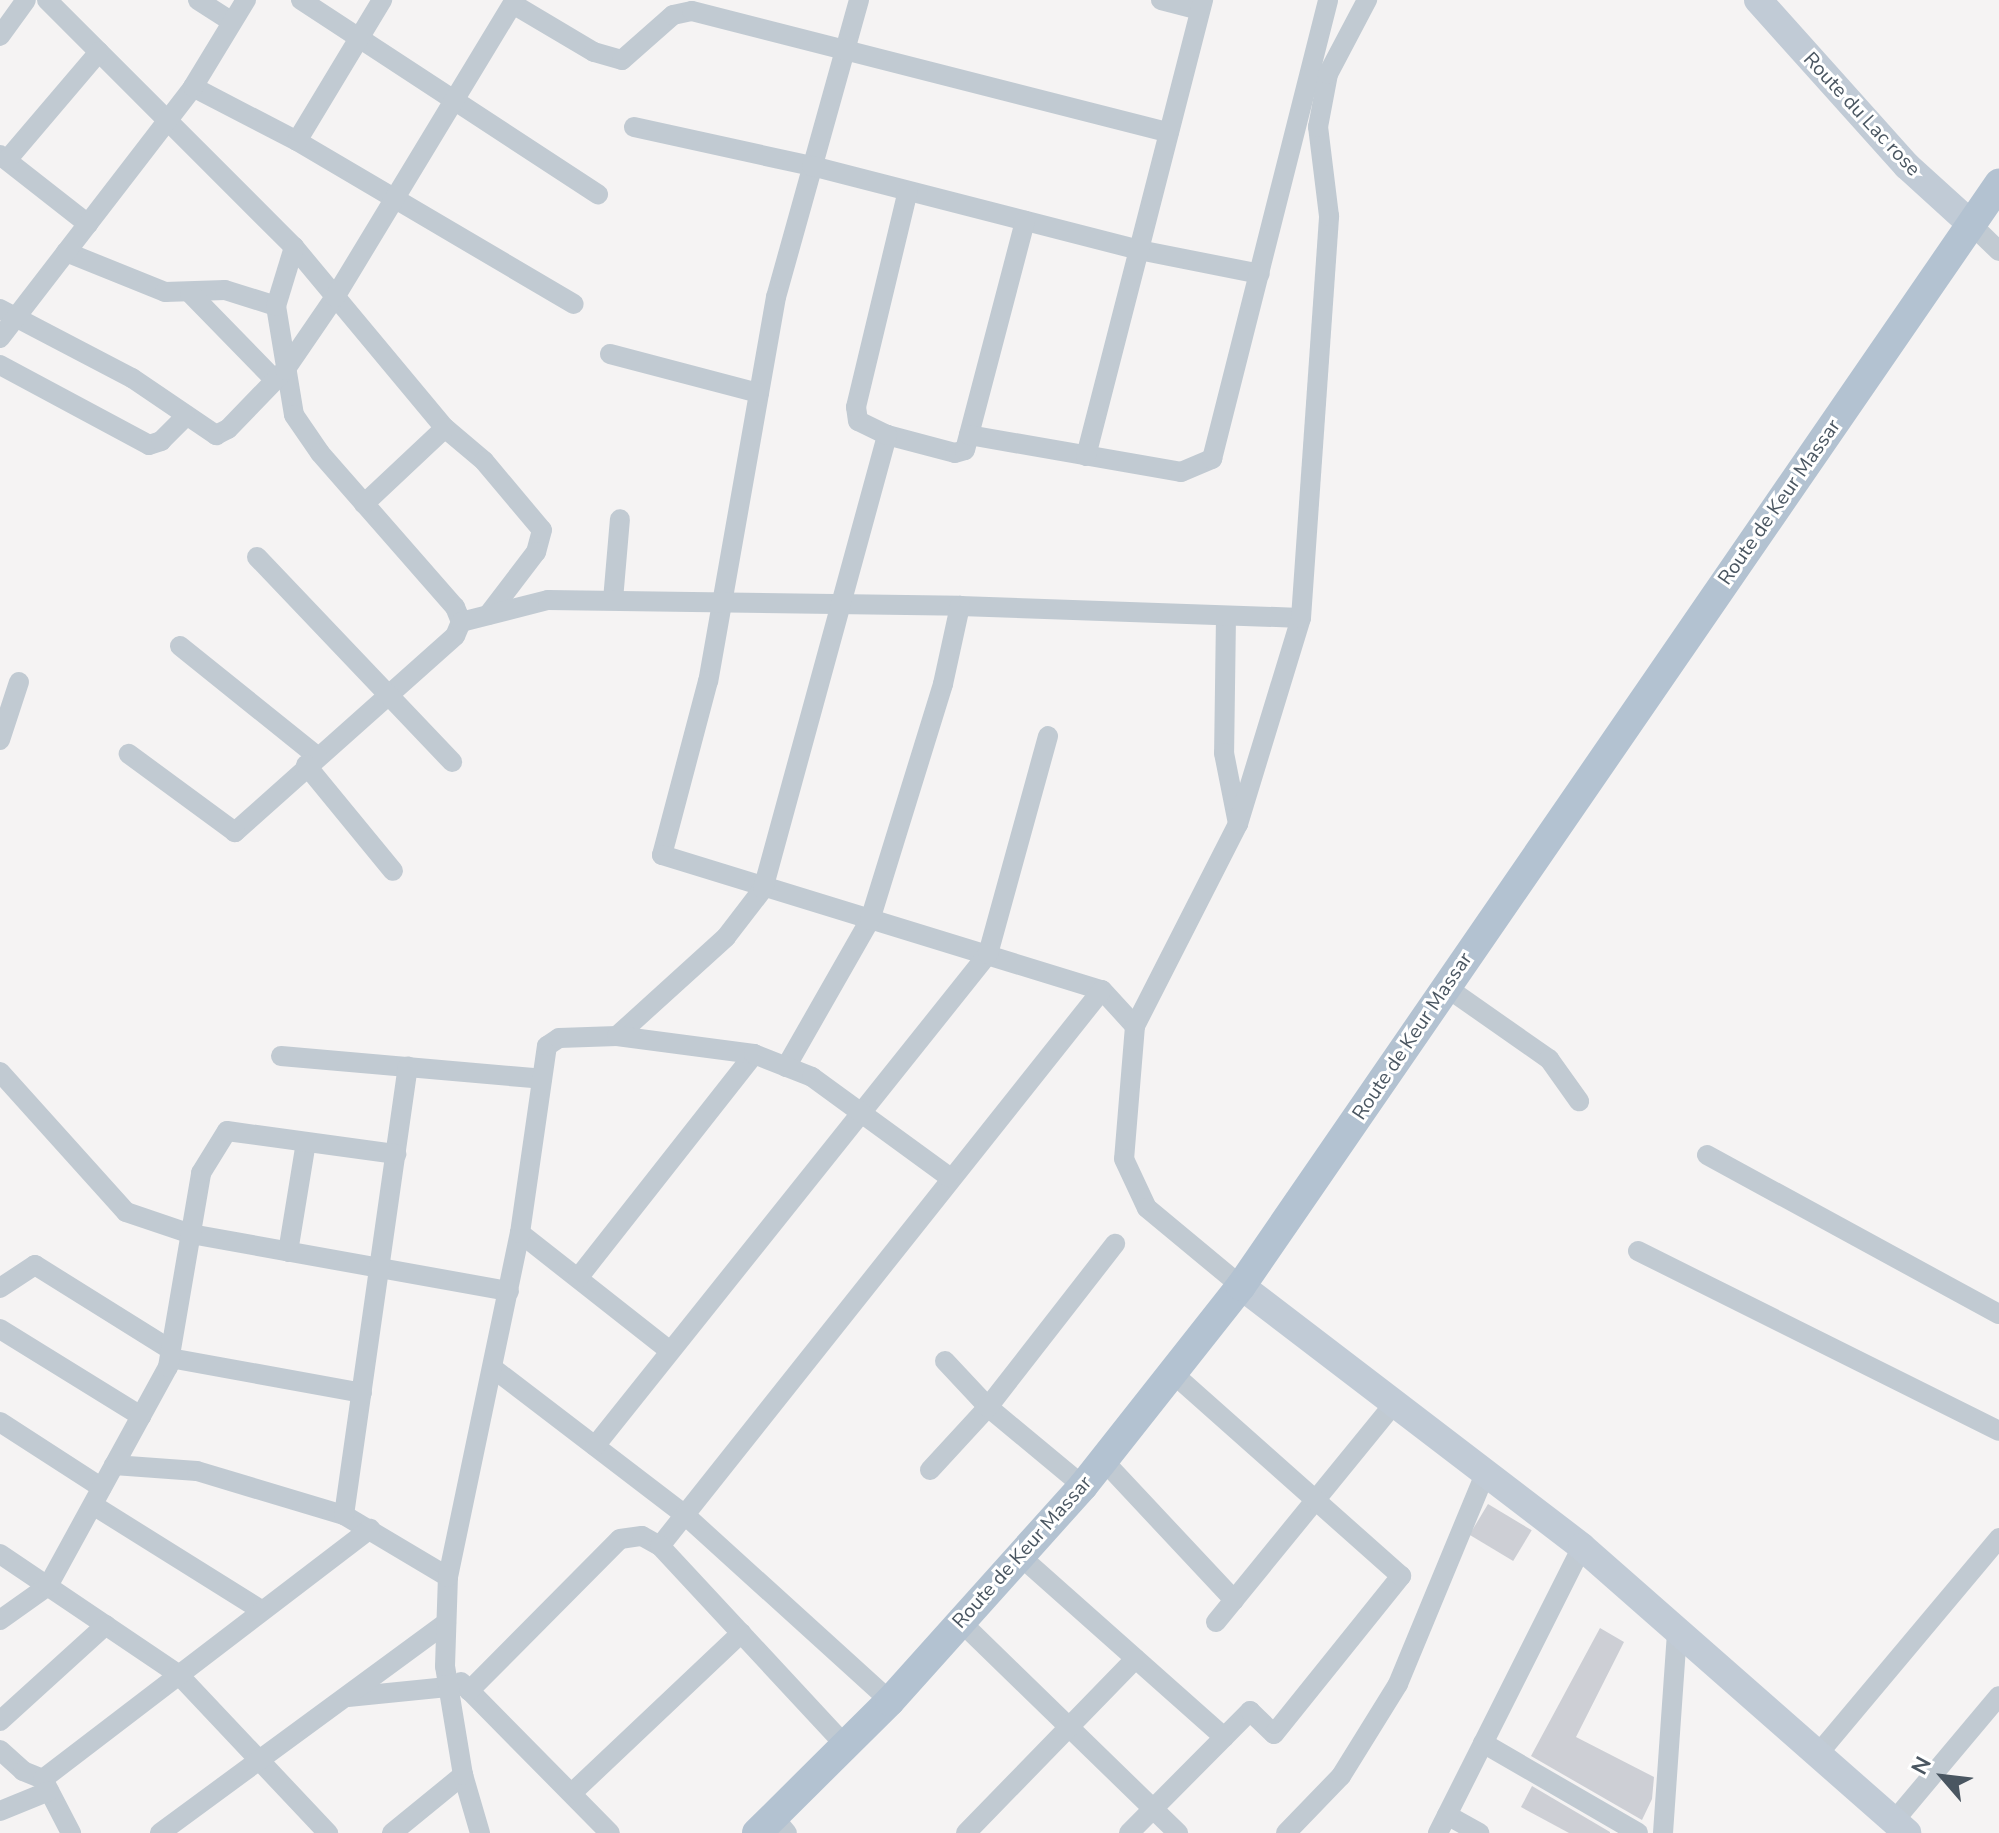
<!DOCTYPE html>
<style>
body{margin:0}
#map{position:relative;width:1999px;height:1833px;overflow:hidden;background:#f5f3f3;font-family:"Nunito Sans",sans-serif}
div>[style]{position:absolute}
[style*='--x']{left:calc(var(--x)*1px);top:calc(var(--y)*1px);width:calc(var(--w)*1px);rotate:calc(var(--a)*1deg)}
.building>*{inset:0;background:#cdcfd5;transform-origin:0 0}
.street>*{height:20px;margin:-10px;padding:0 10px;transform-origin:10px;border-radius:10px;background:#c1cad2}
.secondary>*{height:28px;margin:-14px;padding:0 14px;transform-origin:14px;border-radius:14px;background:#c1cbd6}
.primary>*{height:30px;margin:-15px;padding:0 15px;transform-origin:15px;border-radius:15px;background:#b3c2d1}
span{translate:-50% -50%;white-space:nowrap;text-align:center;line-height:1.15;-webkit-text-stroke:6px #fff;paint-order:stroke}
.street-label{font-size:20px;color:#4a5661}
.north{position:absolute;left:1903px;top:1737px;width:80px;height:80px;-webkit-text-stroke:6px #fff;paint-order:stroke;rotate:298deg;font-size:22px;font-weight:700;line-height:32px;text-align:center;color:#4a5661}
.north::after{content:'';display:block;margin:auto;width:28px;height:36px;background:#4a5661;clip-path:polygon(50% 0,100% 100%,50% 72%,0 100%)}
</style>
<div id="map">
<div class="building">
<i style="left:1488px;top:1504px;width:51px;height:36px;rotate:31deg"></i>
<i style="clip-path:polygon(1600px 1628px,1624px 1642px,1576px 1737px,1654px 1777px,1652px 1799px,1642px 1820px,1531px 1756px)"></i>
<i style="clip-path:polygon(1532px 1786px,1610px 1832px,1610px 1833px,1569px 1833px,1521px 1807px)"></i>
</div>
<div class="street">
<i style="--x:47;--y:0;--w:349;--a:45"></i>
<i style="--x:294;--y:247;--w:236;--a:50.2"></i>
<i style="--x:445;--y:428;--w:51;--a:40.2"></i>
<i style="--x:484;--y:461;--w:90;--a:50"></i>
<i style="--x:542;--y:530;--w:23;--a:105"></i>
<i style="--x:536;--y:552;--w:79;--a:127.3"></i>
<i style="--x:198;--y:0;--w:40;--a:32.9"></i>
<i style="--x:301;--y:0;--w:355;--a:33.2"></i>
<i style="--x:859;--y:0;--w:308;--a:105.6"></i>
<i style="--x:776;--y:297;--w:390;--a:100"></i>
<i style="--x:708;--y:681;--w:180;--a:104.8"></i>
<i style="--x:662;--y:855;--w:460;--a:17.1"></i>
<i style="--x:1102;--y:990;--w:49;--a:47.5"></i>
<i style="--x:1135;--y:1026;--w:133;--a:94.7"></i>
<i style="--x:1124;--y:1159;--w:54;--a:64.9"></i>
<i style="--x:1147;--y:1208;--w:122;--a:39.7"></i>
<i style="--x:1161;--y:0;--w:40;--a:14.4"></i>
<i style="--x:513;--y:4;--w:94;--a:30.7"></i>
<i style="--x:594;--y:52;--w:29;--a:16"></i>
<i style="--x:622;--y:60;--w:68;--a:-41.4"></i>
<i style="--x:673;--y:15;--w:19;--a:-12"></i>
<i style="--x:692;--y:11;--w:492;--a:14.3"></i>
<i style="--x:0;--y:36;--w:44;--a:-54.2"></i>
<i style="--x:193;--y:87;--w:117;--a:27.4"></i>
<i style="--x:297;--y:141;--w:321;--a:30.5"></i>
<i style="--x:634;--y:127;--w:182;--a:12.4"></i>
<i style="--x:812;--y:166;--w:338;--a:14.4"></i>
<i style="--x:1139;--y:250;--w:123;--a:11.2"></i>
<i style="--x:297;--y:141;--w:165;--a:-58.9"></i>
<i style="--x:0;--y:155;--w:112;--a:38.1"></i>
<i style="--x:7;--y:160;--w:142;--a:-49.6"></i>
<i style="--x:1971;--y:224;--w:39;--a:44"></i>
<i style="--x:66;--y:252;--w:107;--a:22"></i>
<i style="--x:165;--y:292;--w:60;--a:-1.9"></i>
<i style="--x:225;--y:290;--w:53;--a:17.4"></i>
<i style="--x:276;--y:306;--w:110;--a:80.6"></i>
<i style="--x:294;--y:415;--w:46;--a:55.6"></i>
<i style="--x:320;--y:453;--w:205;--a:48.8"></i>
<i style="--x:455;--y:607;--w:16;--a:68"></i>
<i style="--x:461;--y:622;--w:15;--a:113"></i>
<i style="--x:455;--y:636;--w:295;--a:138.3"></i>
<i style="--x:235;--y:832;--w:132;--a:-143.7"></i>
<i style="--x:190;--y:293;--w:119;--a:45.7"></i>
<i style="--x:276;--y:306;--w:62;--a:-73"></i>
<i style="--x:0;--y:309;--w:149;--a:27.6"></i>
<i style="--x:132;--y:378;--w:102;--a:34.2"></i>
<i style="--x:216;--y:435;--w:13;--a:-27"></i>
<i style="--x:228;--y:429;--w:82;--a:-46"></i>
<i style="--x:285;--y:370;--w:88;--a:-55.6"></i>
<i style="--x:335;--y:297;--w:347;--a:-58.8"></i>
<i style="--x:0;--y:338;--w:317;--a:-52.4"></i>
<i style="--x:193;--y:87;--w:102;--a:-58.7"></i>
<i style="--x:610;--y:354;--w:154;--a:14.7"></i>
<i style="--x:0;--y:365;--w:169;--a:28.2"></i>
<i style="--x:149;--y:445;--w:13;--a:-18"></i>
<i style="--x:161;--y:441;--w:34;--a:-45"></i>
<i style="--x:887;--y:435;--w:70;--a:14.8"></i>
<i style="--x:955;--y:453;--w:10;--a:-17"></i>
<i style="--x:965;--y:450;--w:237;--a:-75.3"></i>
<i style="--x:969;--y:435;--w:215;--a:9.9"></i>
<i style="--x:1181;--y:472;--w:34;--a:-23"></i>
<i style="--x:1212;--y:459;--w:473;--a:-75.8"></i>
<i style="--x:1086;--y:456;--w:471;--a:-75.6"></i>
<i style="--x:364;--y:504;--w:111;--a:-43.2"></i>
<i style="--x:257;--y:557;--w:283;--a:46.4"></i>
<i style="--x:613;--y:600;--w:81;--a:-85.1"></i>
<i style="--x:1226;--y:616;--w:137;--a:90.8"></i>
<i style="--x:1224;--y:753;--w:72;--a:78.8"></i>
<i style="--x:461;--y:622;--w:90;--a:-14.2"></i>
<i style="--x:548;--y:600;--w:412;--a:0.8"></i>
<i style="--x:960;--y:606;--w:341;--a:2"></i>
<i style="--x:180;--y:646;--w:176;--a:38.8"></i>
<i style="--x:0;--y:740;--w:61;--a:-71.9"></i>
<i style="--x:306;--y:765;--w:137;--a:50.6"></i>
<i style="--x:1446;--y:987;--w:126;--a:35"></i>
<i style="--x:1549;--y:1059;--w:52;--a:54.5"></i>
<i style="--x:1135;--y:1026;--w:227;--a:-63"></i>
<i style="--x:1238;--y:824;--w:215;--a:-73"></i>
<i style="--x:1301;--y:618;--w:403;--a:-86"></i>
<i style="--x:1329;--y:216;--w:90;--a:-97"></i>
<i style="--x:1318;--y:127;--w:54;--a:-79.3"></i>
<i style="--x:1328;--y:74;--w:84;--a:-62.2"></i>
<i style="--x:617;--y:1036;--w:147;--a:-42.2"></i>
<i style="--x:726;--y:937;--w:61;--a:-52.4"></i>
<i style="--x:763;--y:889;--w:471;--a:-74.7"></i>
<i style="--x:887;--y:435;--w:32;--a:-154"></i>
<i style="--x:858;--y:421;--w:14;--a:-98"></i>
<i style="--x:856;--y:407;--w:222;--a:-76.5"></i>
<i style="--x:281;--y:1056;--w:262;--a:5"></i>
<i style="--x:786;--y:1067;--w:169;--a:-60.3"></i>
<i style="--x:870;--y:920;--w:247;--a:-72.8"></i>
<i style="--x:943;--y:684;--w:80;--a:-77.7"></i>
<i style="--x:0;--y:1072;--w:188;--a:48"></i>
<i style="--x:126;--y:1212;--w:69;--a:18.7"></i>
<i style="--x:191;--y:1234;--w:323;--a:10.2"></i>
<i style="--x:1707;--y:1155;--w:332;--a:28.6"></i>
<i style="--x:520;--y:1233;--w:191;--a:38.2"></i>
<i style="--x:1638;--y:1251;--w:403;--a:26.5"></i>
<i style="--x:288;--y:1252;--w:111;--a:-80.7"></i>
<i style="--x:578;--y:1278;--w:285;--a:-51.8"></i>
<i style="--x:0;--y:1288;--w:42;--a:-33.3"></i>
<i style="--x:35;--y:1265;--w:160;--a:32"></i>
<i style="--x:0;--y:1329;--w:166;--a:31.7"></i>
<i style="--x:170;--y:1358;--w:195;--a:10.3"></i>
<i style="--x:945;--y:1361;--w:63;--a:46.9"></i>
<i style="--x:988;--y:1407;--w:124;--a:39.7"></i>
<i style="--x:494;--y:1369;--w:240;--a:37.4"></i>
<i style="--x:685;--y:1515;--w:277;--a:42.2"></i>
<i style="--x:0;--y:1422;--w:121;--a:32.9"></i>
<i style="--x:595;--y:1446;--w:630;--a:-51.38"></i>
<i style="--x:988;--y:954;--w:226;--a:-74.6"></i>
<i style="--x:1103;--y:1460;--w:192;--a:46.9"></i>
<i style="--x:114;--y:1465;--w:83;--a:4.1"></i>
<i style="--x:197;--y:1471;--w:153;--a:16.7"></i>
<i style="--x:344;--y:1515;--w:121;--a:30.8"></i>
<i style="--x:930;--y:1470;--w:86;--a:-47.4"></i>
<i style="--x:988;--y:1407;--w:207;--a:-52.1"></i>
<i style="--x:93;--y:1505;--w:198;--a:32"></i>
<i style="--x:344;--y:1515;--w:453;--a:-81.9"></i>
<i style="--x:660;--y:1546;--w:710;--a:-51.52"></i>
<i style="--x:0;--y:1554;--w:215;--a:34"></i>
<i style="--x:178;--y:1674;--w:219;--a:46.7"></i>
<i style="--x:1020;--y:1556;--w:273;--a:41.6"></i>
<i style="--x:0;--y:1620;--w:59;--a:-35.3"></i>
<i style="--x:48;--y:1586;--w:250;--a:-61.3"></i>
<i style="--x:168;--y:1367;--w:197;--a:-80.3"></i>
<i style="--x:201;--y:1173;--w:49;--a:-58.2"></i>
<i style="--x:227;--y:1131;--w:171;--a:7.8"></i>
<i style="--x:961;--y:1622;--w:303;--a:44.2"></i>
<i style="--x:1216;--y:1622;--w:281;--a:-50.8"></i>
<i style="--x:461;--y:1682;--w:212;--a:45.4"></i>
<i style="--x:469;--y:1691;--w:214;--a:-45.2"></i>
<i style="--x:620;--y:1539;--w:22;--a:-8"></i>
<i style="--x:642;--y:1536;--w:21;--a:29"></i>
<i style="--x:660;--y:1546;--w:273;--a:47.1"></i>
<i style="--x:348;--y:1697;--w:100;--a:-5.7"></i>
<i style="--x:0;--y:1721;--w:143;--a:-42.2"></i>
<i style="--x:1483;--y:1743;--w:179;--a:30.1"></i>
<i style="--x:0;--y:1750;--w:31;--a:42"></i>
<i style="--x:23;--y:1771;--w:22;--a:22"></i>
<i style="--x:43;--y:1779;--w:61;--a:62.6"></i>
<i style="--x:1818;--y:1754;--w:282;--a:-50"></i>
<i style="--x:43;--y:1779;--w:412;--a:-37.4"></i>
<i style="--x:572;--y:1793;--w:233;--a:-43.4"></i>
<i style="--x:0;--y:1811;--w:53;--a:-22.2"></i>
<i style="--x:1447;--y:1815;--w:37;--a:29"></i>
<i style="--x:773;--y:1816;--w:22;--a:51"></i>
<i style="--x:1894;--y:1821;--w:163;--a:-50"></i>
<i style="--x:160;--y:1833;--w:355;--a:-36.3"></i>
<i style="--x:392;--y:1833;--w:92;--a:-39.2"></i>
<i style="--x:480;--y:1833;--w:60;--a:-106.3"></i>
<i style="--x:463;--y:1775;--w:110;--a:-99.4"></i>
<i style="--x:445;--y:1666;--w:89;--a:-88.1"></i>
<i style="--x:448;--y:1577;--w:351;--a:-78.2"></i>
<i style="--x:520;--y:1233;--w:189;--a:-81.8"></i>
<i style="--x:547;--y:1046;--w:14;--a:-34"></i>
<i style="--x:559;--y:1038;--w:58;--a:-2"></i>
<i style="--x:617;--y:1036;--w:138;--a:7.5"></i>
<i style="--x:754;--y:1054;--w:62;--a:21.6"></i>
<i style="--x:812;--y:1077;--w:170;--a:36.1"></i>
<i style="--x:966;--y:1833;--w:243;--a:-45.8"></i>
<i style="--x:1129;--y:1833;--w:172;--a:-45.2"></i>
<i style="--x:1250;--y:1711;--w:33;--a:44"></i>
<i style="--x:1274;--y:1734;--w:203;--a:-51.2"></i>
<i style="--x:1401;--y:1576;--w:306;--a:-138.4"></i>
<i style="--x:1286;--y:1833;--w:79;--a:-46"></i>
<i style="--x:1341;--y:1776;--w:108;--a:-58.2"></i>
<i style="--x:1398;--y:1684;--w:227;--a:-67.5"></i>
<i style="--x:1438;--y:1833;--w:320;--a:-63.3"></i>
<i style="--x:1663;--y:1833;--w:202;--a:-86"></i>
</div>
<div class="secondary">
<i style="--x:1758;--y:0;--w:223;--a:48.1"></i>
<i style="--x:1907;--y:166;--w:86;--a:42.2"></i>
<i style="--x:1241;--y:1286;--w:429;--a:37.4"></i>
<i style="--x:1582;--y:1547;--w:433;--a:41.3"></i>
</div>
<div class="primary">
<i style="--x:757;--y:1833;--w:187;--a:-44.8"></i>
<i style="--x:890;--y:1701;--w:289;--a:-48.1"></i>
<i style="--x:1083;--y:1486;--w:255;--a:-51.7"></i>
<i style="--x:1241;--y:1286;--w:1338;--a:-55.48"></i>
</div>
<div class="street-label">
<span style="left:1862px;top:114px;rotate:47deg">Route du Lac rose</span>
<span style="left:1779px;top:502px;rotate:-55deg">Route de Keur Massar</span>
<span style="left:1412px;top:1036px;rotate:-56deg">Route de Keur Massar</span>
<span style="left:1022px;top:1552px;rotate:-48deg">Route de Keur Massar</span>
</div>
<div class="north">N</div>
</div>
